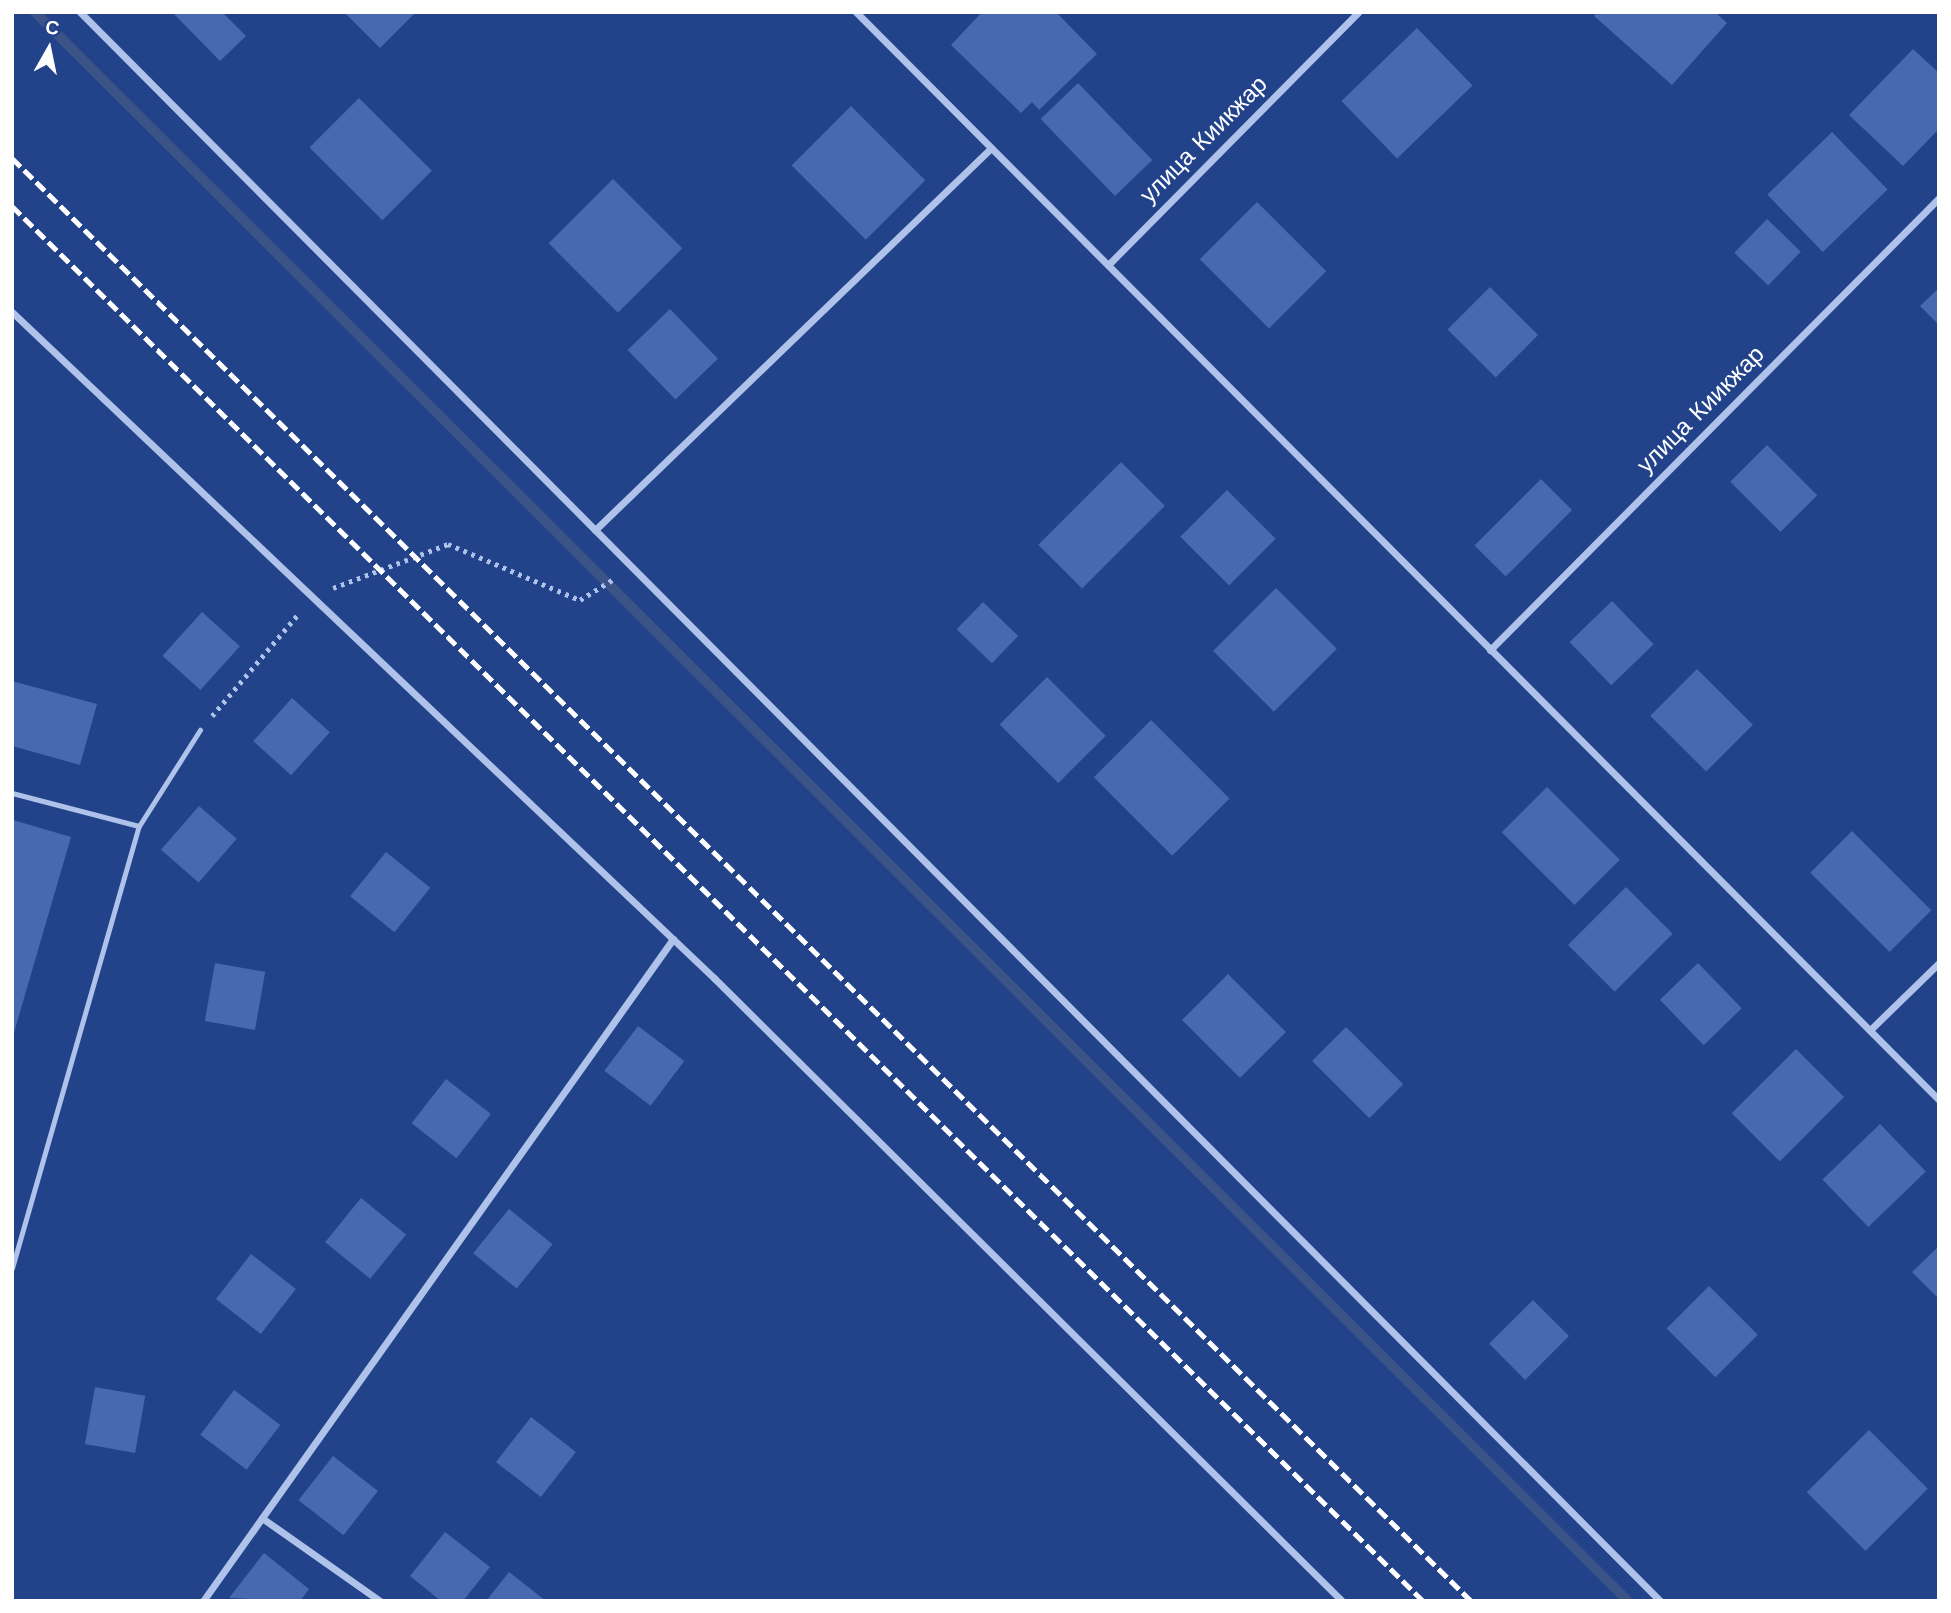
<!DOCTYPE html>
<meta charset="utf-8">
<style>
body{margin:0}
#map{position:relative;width:1951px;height:1613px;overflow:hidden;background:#22428a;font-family:"Work Sans",sans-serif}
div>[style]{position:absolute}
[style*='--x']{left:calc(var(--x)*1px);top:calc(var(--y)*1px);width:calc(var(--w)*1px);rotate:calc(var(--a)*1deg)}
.stream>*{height:10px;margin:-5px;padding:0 5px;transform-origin:5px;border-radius:5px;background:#3c5387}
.building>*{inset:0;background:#4669b0;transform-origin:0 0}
.path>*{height:4.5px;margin-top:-2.25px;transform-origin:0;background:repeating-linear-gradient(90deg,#afc2ea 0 3.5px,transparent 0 8.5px)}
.service>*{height:5px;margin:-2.5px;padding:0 2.5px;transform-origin:2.5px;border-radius:2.5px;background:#afc2ea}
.minor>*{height:7px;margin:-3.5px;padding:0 3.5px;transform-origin:3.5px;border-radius:3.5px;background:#afc2ea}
.rail>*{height:5px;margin-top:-2.5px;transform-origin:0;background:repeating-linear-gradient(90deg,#fff 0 12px,transparent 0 17px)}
span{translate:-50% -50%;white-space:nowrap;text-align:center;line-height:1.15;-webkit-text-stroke:6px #22428a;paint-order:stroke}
.street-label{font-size:24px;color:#fff}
.frame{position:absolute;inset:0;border:14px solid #fff;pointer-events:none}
.north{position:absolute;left:14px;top:14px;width:70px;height:70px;-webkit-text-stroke:5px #22428a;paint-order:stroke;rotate:9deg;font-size:19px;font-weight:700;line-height:28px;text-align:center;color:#fff}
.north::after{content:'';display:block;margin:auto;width:24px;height:32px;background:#fff;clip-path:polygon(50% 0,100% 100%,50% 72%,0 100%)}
</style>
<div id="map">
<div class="stream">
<i style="--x:35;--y:12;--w:2250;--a:44.93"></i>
</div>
<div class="building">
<i style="clip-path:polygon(172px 12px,222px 12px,246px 36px,220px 61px)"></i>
<i style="clip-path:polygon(344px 12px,416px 12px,380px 48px)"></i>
<i style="clip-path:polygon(982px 12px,1056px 12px,1097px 54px,1039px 110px,1032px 102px,1021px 113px,951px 45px)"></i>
<i style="clip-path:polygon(1597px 12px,1715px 12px,1727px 23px,1672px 85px,1594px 16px)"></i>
<i style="left:1417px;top:28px;width:80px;height:105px;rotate:46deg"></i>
<i style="clip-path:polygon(1913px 49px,1939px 73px,1939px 129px,1903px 166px,1849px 115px)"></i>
<i style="left:1078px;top:83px;width:107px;height:52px;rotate:46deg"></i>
<i style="left:359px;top:98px;width:103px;height:70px;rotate:45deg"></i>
<i style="left:851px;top:106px;width:105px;height:84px;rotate:45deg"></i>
<i style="left:1832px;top:132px;width:80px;height:90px;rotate:46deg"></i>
<i style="left:613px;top:179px;width:98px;height:91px;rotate:45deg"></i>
<i style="left:1257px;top:202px;width:98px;height:81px;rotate:45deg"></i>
<i style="left:1767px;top:219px;width:47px;height:47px;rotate:44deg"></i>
<i style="left:1490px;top:287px;width:68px;height:60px;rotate:45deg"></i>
<i style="clip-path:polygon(1939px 288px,1939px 325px,1920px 306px)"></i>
<i style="left:670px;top:309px;width:69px;height:59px;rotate:46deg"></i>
<i style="left:1767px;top:445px;width:71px;height:52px;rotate:45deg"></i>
<i style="left:1121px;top:462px;width:62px;height:117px;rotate:45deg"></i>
<i style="left:1541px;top:479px;width:44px;height:94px;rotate:45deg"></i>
<i style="left:1227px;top:490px;width:69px;height:66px;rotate:45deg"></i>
<i style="left:1276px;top:588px;width:86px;height:89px;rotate:45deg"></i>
<i style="left:1612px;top:601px;width:60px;height:59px;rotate:46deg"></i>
<i style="left:983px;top:602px;width:49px;height:38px;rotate:44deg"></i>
<i style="left:202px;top:612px;width:51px;height:59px;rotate:42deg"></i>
<i style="left:1697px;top:669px;width:79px;height:66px;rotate:45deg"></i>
<i style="left:1047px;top:677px;width:83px;height:67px;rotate:45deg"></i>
<i style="clip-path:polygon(12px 681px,97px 704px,80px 765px,12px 746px)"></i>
<i style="left:292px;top:698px;width:51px;height:58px;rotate:42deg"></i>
<i style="left:1151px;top:720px;width:111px;height:81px;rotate:45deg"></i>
<i style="left:1547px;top:787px;width:103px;height:64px;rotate:45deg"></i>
<i style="left:199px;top:806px;width:50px;height:58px;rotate:41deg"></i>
<i style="clip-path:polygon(13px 820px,71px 837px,13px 1036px,12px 1036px)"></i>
<i style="left:1852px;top:831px;width:112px;height:59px;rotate:45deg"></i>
<i style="left:386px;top:852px;width:57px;height:57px;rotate:39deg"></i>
<i style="left:1626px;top:887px;width:66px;height:82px;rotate:45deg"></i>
<i style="left:215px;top:963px;width:51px;height:59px;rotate:10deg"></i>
<i style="left:1698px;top:963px;width:63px;height:53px;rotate:46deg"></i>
<i style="left:1228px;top:974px;width:82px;height:65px;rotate:45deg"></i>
<i style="left:638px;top:1026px;width:58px;height:56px;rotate:37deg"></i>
<i style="left:1346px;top:1027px;width:81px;height:48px;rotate:45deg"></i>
<i style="left:1796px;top:1049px;width:68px;height:91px;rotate:45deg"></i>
<i style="left:446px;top:1079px;width:57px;height:56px;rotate:38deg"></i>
<i style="left:1880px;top:1124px;width:66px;height:80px;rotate:46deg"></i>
<i style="left:361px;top:1198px;width:58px;height:57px;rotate:39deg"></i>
<i style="left:509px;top:1209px;width:56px;height:57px;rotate:39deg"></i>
<i style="clip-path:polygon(1939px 1246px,1939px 1299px,1912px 1272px)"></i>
<i style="left:251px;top:1254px;width:57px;height:57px;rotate:38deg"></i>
<i style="left:1709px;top:1286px;width:69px;height:60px;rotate:45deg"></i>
<i style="left:1533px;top:1300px;width:51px;height:62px;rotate:45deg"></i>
<i style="left:95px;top:1387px;width:51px;height:58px;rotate:10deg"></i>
<i style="left:234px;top:1390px;width:58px;height:56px;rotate:37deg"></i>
<i style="left:531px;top:1417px;width:57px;height:57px;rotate:38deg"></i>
<i style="left:1869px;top:1430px;width:83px;height:88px;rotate:45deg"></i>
<i style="left:333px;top:1456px;width:57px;height:56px;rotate:38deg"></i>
<i style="clip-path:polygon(445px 1532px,490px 1567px,463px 1601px,441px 1601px,410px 1576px)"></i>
<i style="clip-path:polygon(264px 1553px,309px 1589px,300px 1601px,229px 1598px)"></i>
<i style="clip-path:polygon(509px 1572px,546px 1601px,486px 1601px)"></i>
</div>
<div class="path">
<i style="--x:333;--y:588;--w:123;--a:-20.9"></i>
<i style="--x:448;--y:544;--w:143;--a:23"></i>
<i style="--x:580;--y:600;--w:39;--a:-32"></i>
<i style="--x:212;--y:716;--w:135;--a:-49.8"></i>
</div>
<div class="service">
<i style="--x:12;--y:793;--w:131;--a:14.6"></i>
<i style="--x:139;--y:826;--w:114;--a:-57.6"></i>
<i style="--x:12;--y:1268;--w:460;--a:-74"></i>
</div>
<div class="minor">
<i style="--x:80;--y:12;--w:2241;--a:45.16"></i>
<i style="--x:856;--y:12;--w:1535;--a:45.13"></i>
<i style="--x:1108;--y:265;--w:356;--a:-45.3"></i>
<i style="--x:12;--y:312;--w:968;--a:43.49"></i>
<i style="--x:714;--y:978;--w:885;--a:44.77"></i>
<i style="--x:595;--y:530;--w:550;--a:-43.97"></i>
<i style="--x:1490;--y:650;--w:637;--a:-45.19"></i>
<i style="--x:1870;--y:1030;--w:96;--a:-44.2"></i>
<i style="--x:262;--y:1518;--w:144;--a:35.1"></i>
<i style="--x:203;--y:1601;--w:812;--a:-54.63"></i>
</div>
<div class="rail">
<i style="--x:12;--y:158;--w:2052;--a:44.68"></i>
<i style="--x:12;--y:206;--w:1984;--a:44.67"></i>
</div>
<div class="street-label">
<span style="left:1204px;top:140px;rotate:-45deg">улица Киикжар</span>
<span style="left:1701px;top:410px;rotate:-45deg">улица Киикжар</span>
</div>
<div class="frame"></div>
<div class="north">С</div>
</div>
